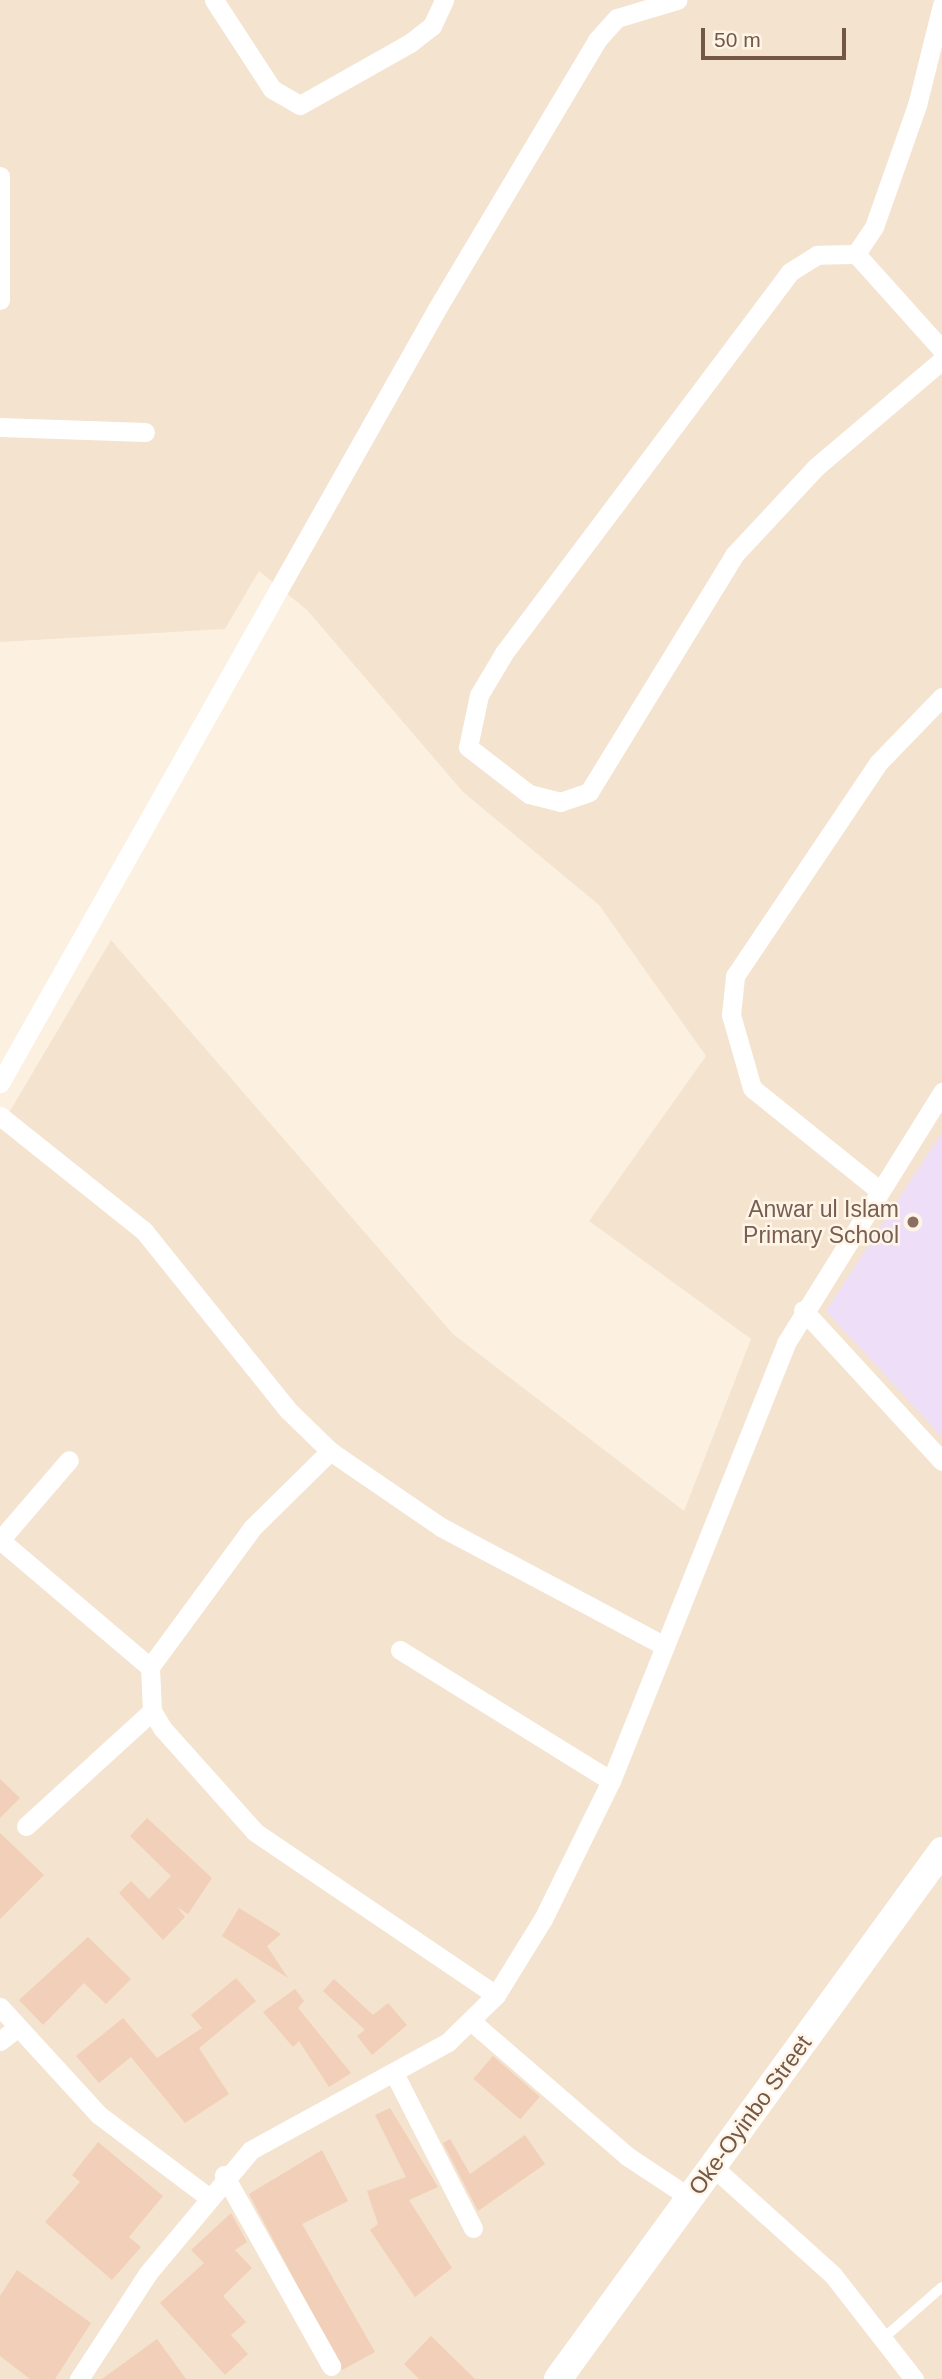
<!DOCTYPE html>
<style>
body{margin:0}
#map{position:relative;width:942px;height:2379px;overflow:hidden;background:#fcf1e1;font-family:Helvetica,sans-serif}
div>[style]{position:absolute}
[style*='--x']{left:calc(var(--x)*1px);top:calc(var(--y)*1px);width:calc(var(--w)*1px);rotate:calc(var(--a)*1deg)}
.residential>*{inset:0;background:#f4e3cf}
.education>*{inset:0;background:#eedef8}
.building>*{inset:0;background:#f2cfb8;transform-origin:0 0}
.lane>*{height:10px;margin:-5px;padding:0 5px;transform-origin:5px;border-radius:5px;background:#fff}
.street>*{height:19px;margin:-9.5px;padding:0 9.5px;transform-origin:9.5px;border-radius:9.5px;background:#fff}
.secondary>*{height:28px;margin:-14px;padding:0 14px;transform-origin:14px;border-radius:14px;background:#fff}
.dots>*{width:19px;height:19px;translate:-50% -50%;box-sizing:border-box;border:4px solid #fff5e7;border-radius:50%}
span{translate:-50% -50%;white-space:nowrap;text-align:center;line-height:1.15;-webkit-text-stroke:5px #fff5e7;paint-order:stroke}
.education-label{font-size:23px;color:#785e54}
.right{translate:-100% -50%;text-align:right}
.street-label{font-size:23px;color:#735748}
.scale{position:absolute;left:701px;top:28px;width:145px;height:32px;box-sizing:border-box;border:4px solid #735748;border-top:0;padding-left:9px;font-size:21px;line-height:24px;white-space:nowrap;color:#735748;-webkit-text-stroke:5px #fff5e7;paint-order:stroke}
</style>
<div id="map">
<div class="residential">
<i style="clip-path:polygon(0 0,942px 0,942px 2379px,0 2379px,0 1128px,111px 940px,453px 1334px,684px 1511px,751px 1339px,589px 1221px,706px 1056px,599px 905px,463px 792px,307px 610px,259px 571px,225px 629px,0 642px)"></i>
</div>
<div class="education">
<i style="clip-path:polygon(942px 1132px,942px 1437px,826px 1311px)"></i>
</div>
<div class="building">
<i style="clip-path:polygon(0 1779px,20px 1798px,0 1818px)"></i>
<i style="clip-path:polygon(147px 1818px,212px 1878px,188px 1914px,177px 1907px,185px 1917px,163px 1940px,119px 1893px,131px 1881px,149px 1899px,171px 1876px,130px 1836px)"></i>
<i style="clip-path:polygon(0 1833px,44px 1875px,0 1919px)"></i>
<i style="clip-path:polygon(239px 1908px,281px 1934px,267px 1946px,288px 1978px,222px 1936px)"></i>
<i style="clip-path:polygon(88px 1937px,131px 1979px,106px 2004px,84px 1983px,43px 2025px,19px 2000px)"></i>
<i style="clip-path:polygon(236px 1978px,256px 2001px,199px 2048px,229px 2094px,185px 2123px,131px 2057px,99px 2083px,76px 2056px,123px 2018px,157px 2058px,202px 2028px,191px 2015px)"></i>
<i style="clip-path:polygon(334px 1979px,373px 2015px,388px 2003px,407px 2025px,372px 2055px,357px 2036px,365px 2030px,323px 1991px)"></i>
<i style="clip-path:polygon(295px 1989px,304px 2001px,298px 2008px,351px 2073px,329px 2087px,299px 2041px,293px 2047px,263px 2012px)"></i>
<i style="left:493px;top:2056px;width:62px;height:30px;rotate:41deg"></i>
<i style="clip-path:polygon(390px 2108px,438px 2187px,409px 2200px,452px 2268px,415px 2297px,370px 2230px,378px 2224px,367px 2191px,406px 2177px,375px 2115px)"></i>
<i style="clip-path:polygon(525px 2135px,545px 2164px,478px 2211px,443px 2143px,450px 2139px,470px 2174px)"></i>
<i style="clip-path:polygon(98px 2142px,163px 2196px,129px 2237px,141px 2247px,112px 2280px,45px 2222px,80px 2182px,72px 2175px)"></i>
<i style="clip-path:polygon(322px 2150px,348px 2201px,302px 2224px,375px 2352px,342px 2370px,249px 2194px)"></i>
<i style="clip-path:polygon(231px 2213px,247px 2242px,235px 2250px,252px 2268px,223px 2296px,246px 2322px,231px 2335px,248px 2354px,225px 2375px,160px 2303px,204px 2263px,191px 2250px)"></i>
<i style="clip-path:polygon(17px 2270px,91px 2323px,55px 2379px,30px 2379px,0 2356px,0 2296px)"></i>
<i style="clip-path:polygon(431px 2336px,475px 2379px,419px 2379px,404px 2364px)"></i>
<i style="clip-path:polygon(157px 2339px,186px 2379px,102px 2379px)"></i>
</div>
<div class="lane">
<i style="--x:886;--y:2336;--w:74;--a:-41.2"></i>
</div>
<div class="street">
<i style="--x:214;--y:0;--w:106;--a:56.9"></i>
<i style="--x:272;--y:89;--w:32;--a:30"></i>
<i style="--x:300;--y:105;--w:126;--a:-29.4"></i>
<i style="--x:410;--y:43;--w:28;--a:-38"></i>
<i style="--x:432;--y:26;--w:29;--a:-65"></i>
<i style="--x:942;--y:5;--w:103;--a:104"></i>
<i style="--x:917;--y:105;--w:129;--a:109.4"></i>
<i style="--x:874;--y:227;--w:32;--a:124"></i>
<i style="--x:856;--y:254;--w:39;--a:179"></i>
<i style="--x:817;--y:255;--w:32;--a:148"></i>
<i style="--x:790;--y:272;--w:476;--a:126.9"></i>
<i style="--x:504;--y:653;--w:49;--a:120.8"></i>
<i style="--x:479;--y:695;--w:53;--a:101.9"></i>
<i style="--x:468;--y:747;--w:77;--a:37.6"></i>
<i style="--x:529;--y:794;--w:32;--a:14"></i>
<i style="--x:560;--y:802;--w:31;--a:-19"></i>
<i style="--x:589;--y:792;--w:278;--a:-58.5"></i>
<i style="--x:734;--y:555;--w:120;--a:-47"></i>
<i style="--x:816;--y:467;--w:165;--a:-40.3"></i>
<i style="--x:0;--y:176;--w:124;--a:90"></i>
<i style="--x:856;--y:254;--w:129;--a:48.1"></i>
<i style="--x:0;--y:427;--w:145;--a:2"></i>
<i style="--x:0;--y:1083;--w:891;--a:-60.56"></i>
<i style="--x:438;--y:307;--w:311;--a:-59.2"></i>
<i style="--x:597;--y:40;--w:30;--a:-48"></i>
<i style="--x:617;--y:18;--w:63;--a:-16.7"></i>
<i style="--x:0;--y:1116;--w:184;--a:38.6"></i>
<i style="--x:144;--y:1231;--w:230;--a:51.2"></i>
<i style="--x:288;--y:1410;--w:59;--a:44.3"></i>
<i style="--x:330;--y:1451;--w:135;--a:34.4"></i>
<i style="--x:441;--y:1527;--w:251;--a:28"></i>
<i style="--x:880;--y:1191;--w:164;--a:-141.2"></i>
<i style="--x:752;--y:1088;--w:76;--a:-106"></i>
<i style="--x:731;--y:1015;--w:39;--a:-84"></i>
<i style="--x:735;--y:976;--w:257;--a:-56.1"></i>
<i style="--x:878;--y:763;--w:92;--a:-45.9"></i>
<i style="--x:803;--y:1310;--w:205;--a:47.4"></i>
<i style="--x:1;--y:1539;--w:104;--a:-49.3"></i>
<i style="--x:0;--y:1540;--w:197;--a:40.3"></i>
<i style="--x:150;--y:1667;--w:44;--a:87.4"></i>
<i style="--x:152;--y:1711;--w:21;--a:59"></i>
<i style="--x:163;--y:1729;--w:138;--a:48.2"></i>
<i style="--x:255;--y:1832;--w:291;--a:34.1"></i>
<i style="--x:400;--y:1650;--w:248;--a:31.8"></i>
<i style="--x:150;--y:1667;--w:172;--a:-53.7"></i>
<i style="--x:252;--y:1528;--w:110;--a:-44.6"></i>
<i style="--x:26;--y:1826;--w:171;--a:-42.4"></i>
<i style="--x:0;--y:2007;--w:147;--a:47.5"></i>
<i style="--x:99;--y:2115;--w:135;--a:36.9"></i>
<i style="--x:472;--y:2022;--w:205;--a:40.8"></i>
<i style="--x:627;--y:2156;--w:74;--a:33.5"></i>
<i style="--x:0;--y:2041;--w:23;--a:-38"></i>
<i style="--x:394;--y:2073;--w:174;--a:63"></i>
<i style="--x:712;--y:2166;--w:163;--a:42"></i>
<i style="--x:833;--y:2275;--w:132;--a:52.1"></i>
<i style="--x:224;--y:2175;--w:219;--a:60.7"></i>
<i style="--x:79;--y:2379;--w:126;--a:-56.9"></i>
<i style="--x:148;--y:2273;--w:160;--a:-50.1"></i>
<i style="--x:251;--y:2150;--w:225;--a:-28.7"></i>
<i style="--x:448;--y:2042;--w:67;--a:-44.4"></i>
<i style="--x:496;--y:1995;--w:89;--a:-58.3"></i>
<i style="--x:543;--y:1919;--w:154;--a:-63.8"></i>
<i style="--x:611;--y:1781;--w:472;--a:-68.2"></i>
<i style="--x:786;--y:1343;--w:296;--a:-58.1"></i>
</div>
<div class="secondary">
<i style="--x:558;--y:2379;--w:653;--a:-53.97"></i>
</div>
<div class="dots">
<i style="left:913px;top:1222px;background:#8d6e63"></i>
</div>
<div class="education-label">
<span class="right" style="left:899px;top:1222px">Anwar ul Islam<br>Primary School</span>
</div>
<div class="street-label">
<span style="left:750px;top:2115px;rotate:-54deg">Oke-Oyinbo Street</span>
</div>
<div class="scale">50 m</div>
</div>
